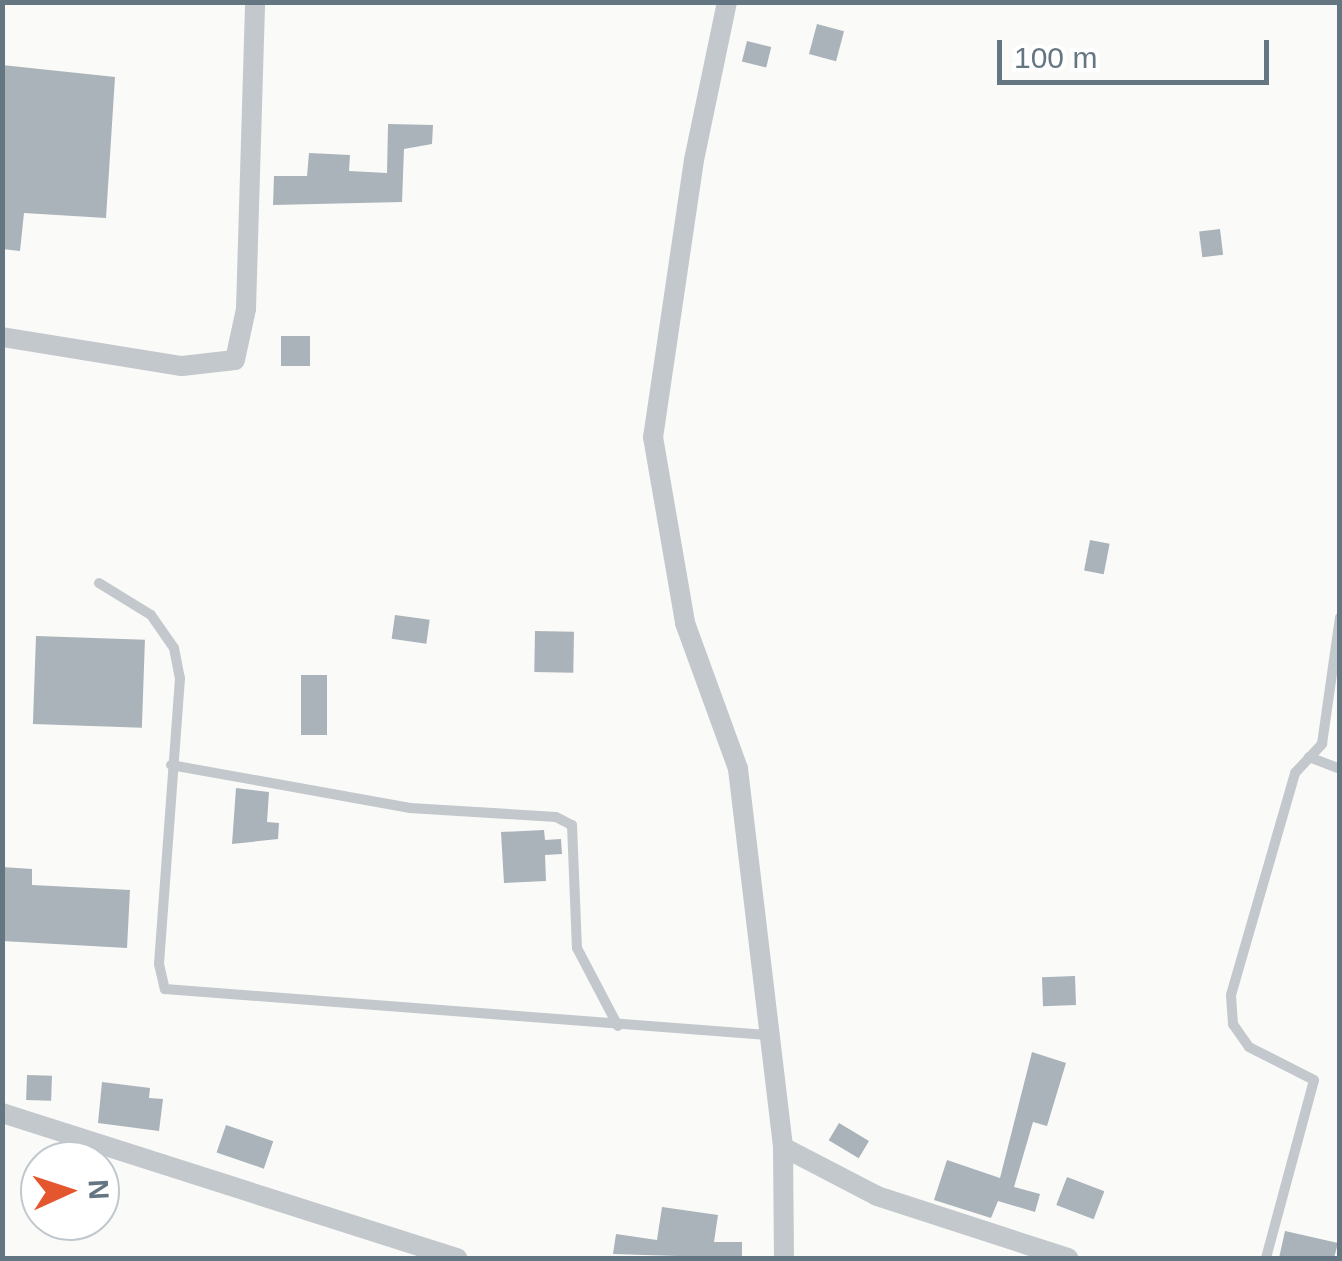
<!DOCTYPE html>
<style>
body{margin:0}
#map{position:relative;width:1342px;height:1261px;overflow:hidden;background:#fafaf8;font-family:Helvetica,sans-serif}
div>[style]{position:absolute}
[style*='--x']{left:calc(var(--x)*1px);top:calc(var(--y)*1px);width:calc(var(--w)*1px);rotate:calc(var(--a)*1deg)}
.building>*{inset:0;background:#aab3b9;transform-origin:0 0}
.lane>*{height:10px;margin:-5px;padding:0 5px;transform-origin:5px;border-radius:5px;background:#c3c8cc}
.street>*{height:20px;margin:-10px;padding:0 10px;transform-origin:10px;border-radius:10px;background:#c3c8cc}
span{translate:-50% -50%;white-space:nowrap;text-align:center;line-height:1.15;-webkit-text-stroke:10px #fff;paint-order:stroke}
.frame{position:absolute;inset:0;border:5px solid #657683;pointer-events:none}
.north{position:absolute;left:20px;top:1141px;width:100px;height:100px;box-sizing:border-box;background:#fff;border:2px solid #c1c8cd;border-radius:50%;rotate:87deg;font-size:28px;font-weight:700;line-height:40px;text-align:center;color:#657683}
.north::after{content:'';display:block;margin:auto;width:35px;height:45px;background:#e4572e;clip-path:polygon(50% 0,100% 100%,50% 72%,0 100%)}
.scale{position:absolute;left:997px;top:40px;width:272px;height:45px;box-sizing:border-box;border:5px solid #657683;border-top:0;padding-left:12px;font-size:30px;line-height:35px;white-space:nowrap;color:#657683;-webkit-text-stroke:8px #fff;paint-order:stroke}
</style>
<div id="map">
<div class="building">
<i style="left:817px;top:24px;width:28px;height:31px;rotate:15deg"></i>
<i style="left:747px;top:41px;width:25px;height:21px;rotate:14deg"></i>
<i style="clip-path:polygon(2px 65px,115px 77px,106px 218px,24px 213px,20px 251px,2px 249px)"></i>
<i style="clip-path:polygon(388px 124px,433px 125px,432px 144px,404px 149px,402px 202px,273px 205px,274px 176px,307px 176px,309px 153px,350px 155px,349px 171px,387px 173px)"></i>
<i style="left:1220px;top:229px;width:26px;height:21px;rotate:83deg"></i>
<i style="left:281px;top:336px;width:29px;height:30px"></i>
<i style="left:1090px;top:540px;width:20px;height:31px;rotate:11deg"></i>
<i style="left:395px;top:615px;width:35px;height:24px;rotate:8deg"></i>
<i style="left:535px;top:631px;width:39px;height:41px;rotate:1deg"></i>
<i style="left:36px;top:636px;width:109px;height:88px;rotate:2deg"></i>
<i style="left:301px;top:675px;width:26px;height:60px"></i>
<i style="clip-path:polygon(236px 788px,269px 792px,267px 822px,279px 823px,278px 839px,232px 844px)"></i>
<i style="clip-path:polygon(544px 830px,545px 840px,561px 839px,562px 854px,545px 855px,546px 881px,504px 883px,501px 832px)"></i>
<i style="clip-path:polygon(2px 867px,32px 869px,32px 885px,130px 890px,127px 948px,2px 941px)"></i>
<i style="left:1075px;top:976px;width:29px;height:33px;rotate:88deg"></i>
<i style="clip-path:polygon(1032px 1052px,1066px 1063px,1047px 1126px,1033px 1122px,1014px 1187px,1040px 1194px,1035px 1212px,998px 1201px,991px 1218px,934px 1200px,947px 1160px,1000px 1178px)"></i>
<i style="left:27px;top:1075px;width:25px;height:25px;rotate:2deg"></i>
<i style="clip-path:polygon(102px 1082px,150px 1088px,149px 1098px,163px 1099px,159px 1131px,98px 1123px)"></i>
<i style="left:839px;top:1123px;width:35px;height:20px;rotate:31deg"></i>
<i style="left:226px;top:1125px;width:50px;height:29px;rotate:19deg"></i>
<i style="left:1067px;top:1177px;width:40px;height:30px;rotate:21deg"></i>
<i style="clip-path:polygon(662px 1207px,718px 1215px,714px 1242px,742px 1242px,742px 1258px,613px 1254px,616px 1234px,657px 1240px)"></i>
<i style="clip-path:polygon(1285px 1231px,1338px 1243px,1334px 1258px,1279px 1258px)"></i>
</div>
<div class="lane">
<i style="--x:99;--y:583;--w:61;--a:31.6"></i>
<i style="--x:151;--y:615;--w:40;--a:55.1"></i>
<i style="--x:174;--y:648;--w:31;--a:79"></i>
<i style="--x:180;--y:678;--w:287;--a:94.2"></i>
<i style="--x:159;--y:964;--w:26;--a:77"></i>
<i style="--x:165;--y:989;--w:604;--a:4.37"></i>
<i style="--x:1309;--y:757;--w:33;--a:21"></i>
<i style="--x:171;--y:765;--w:243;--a:10.2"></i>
<i style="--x:410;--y:808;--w:146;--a:3.5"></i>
<i style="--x:556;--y:817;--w:18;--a:27"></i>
<i style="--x:572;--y:825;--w:123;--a:87.7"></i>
<i style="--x:577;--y:948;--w:88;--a:62.3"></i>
<i style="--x:1266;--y:1258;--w:184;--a:-74.9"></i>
<i style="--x:1314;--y:1080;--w:73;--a:-153.1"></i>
<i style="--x:1249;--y:1047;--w:28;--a:-125"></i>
<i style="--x:1233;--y:1024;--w:29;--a:-94"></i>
<i style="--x:1231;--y:995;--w:231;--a:-73.9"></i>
<i style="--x:1295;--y:773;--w:40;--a:-47"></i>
<i style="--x:1322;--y:744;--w:128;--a:-81.9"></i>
</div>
<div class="street">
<i style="--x:727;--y:2;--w:161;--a:101.8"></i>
<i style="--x:694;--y:160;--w:280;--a:98.4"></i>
<i style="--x:653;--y:437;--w:189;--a:80.2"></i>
<i style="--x:685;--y:623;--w:155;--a:70"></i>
<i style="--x:738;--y:769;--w:381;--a:83.2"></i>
<i style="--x:783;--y:1147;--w:111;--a:89.5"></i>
<i style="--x:2;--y:337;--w:182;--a:9.2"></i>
<i style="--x:182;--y:366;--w:53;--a:-6.5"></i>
<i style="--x:235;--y:360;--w:52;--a:-77.8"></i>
<i style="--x:246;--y:309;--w:307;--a:-88.3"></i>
<i style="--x:2;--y:1113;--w:478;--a:17.7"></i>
<i style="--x:783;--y:1147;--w:106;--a:27.5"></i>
<i style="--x:877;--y:1196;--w:201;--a:18"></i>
</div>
<div class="frame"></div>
<div class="north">N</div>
<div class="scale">100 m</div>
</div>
